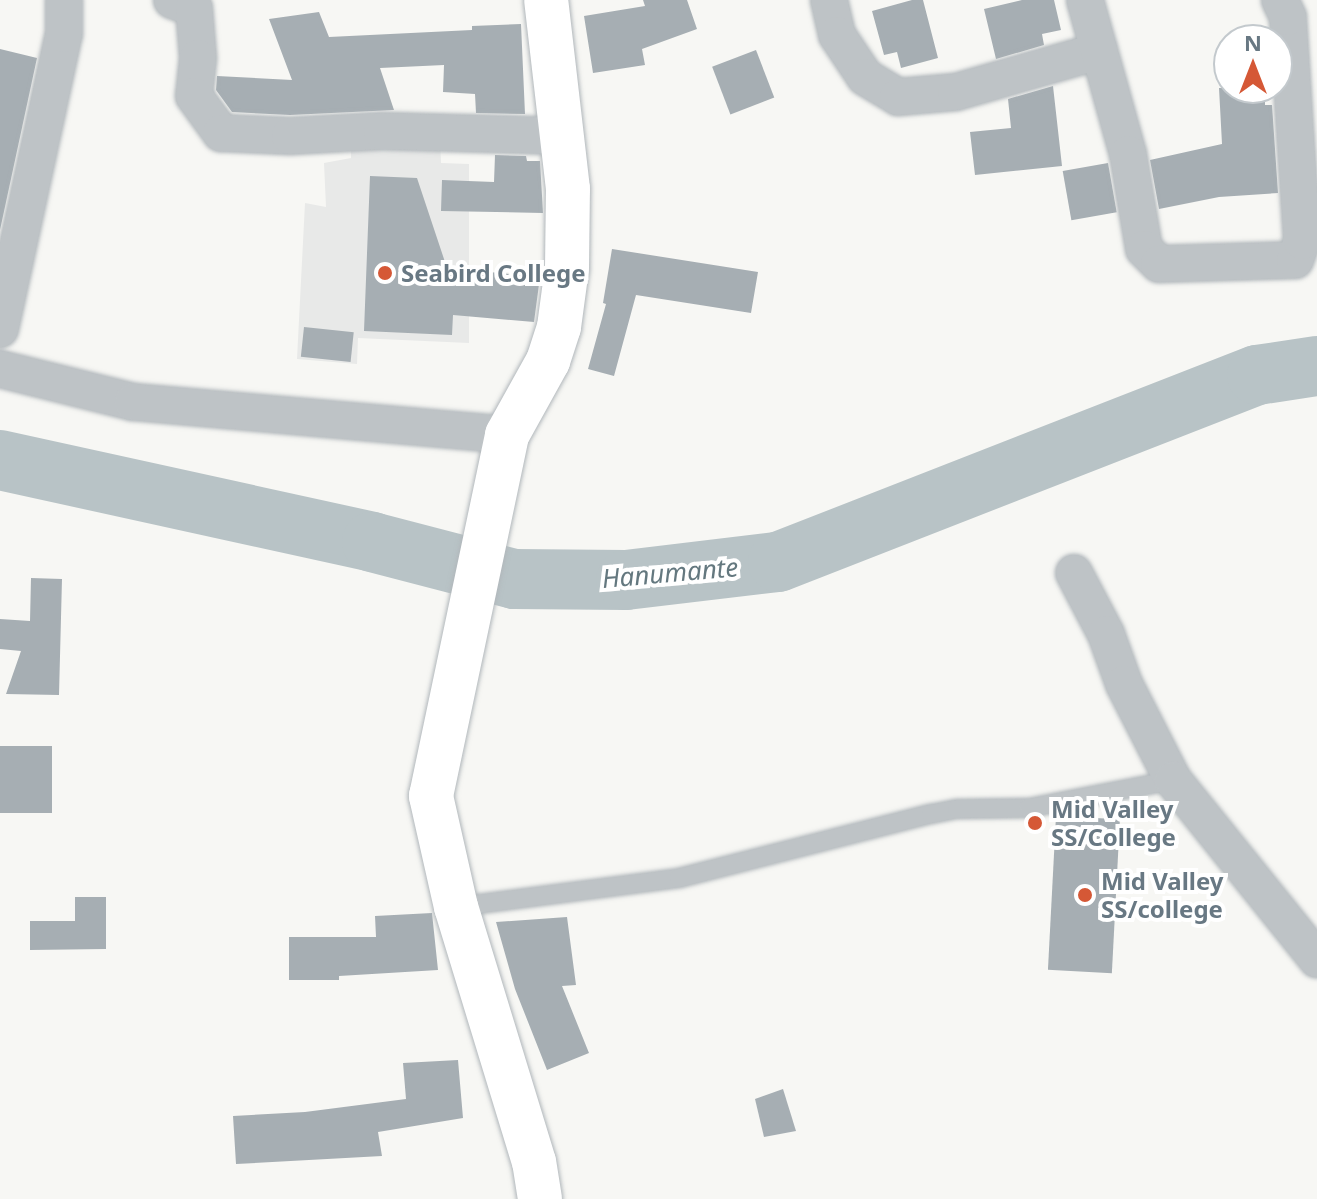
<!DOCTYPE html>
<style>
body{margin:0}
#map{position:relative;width:1317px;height:1199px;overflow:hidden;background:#f7f7f4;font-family:"Noto Sans",sans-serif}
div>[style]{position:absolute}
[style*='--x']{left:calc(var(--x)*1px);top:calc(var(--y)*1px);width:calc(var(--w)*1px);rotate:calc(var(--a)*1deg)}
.built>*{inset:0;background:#e8e9e8}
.river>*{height:60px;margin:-30px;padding:0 30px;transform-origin:30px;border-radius:30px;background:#b8c3c6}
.building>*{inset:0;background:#a6aeb3;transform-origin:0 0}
.roads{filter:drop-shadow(0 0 2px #b1b7bb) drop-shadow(0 0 2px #b1b7bb)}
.lane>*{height:18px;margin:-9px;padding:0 9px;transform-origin:9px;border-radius:9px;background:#bec3c6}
.street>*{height:36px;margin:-18px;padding:0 18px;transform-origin:18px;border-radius:18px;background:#bec3c6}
.secondary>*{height:44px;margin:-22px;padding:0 22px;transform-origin:22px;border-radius:22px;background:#fff}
.dots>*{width:22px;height:22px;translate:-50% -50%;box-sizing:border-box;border:4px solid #fff;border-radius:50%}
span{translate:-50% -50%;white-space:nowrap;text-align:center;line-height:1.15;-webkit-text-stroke:8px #fff;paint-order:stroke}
.poi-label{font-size:24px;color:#687883;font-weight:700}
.left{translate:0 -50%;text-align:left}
.water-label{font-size:26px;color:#64787f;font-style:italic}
.north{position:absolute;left:1213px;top:24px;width:80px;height:80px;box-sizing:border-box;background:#fff;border:2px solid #c3c9cd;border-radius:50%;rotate:0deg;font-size:22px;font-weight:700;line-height:32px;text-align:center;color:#687883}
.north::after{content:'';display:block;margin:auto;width:28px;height:36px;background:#d55836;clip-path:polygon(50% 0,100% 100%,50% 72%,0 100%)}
</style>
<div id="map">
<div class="built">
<i style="clip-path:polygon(351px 138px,440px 140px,441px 163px,469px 164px,469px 343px,358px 338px,357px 364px,297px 359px,305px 203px,326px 207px,324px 163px,351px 158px)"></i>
</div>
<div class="river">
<i style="--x:0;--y:460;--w:381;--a:12.4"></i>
<i style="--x:372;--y:542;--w:147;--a:14.6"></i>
<i style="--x:514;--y:579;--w:112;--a:0.5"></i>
<i style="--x:626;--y:580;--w:153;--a:-6.8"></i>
<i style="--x:778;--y:562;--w:514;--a:-21.33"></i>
<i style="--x:1257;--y:375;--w:61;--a:-8.5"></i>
</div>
<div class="building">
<i style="clip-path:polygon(643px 0,687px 0,697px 29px,642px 49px,645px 65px,593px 73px,584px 16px,645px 6px)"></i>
<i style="clip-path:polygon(912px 0,923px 0,938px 58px,901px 68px,897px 52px,884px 55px,872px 11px)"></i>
<i style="clip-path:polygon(1022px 0,1054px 0,1061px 30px,1042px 34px,1044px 45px,996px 59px,984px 9px)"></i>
<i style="clip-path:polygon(319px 12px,329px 37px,472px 30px,472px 26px,521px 24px,525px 114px,476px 113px,475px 94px,443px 92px,444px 65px,380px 68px,394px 110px,290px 115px,232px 112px,216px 90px,217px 76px,292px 80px,269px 19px)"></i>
<i style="clip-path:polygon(0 49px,37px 58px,0 230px)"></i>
<i style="left:756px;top:50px;width:51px;height:47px;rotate:69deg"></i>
<i style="clip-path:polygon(1053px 86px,1062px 166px,975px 175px,970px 132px,1011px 128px,1008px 99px)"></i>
<i style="clip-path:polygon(1219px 88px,1265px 88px,1265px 105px,1272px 105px,1278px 193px,1219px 197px,1159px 209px,1150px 160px,1222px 144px)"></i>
<i style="clip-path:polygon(495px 155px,526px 156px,527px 161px,540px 161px,543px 213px,441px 211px,442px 180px,494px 182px)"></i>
<i style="left:1108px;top:163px;width:50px;height:46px;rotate:80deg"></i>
<i style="clip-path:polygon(370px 176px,417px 178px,447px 268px,540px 277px,534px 322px,453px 315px,452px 335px,364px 331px)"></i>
<i style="clip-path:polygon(612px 249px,758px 272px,751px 313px,636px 295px,614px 376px,588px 369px,606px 304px,603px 303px)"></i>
<i style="left:304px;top:327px;width:50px;height:30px;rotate:6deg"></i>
<i style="clip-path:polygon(31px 578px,62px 579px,59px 695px,6px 694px,21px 651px,0 649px,0 619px,30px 621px)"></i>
<i style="left:0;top:746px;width:52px;height:67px"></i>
<i style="left:1056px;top:816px;width:64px;height:154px;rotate:3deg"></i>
<i style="clip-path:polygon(75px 897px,106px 897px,106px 949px,30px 950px,30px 921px,75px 921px)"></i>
<i style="clip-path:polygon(432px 913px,438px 970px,339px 976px,339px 980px,289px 980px,289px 937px,376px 937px,375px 916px)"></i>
<i style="clip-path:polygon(567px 917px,576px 985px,562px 986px,589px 1053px,547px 1070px,515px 989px,496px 922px)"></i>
<i style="clip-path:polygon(458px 1060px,463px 1118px,378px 1132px,382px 1156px,236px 1164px,233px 1116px,305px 1112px,406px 1099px,403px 1063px)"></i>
<i style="clip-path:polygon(783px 1089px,796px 1131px,764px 1137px,755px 1099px)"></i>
</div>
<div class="roads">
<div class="lane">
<i style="--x:456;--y:907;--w:225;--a:-7.4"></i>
<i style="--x:679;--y:878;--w:260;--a:-14.3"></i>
<i style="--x:931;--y:814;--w:26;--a:-11"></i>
<i style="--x:957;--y:809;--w:72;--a:-0.8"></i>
<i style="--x:1029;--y:808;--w:147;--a:-11"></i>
</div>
<div class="street">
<i style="--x:172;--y:0;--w:23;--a:20"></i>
<i style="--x:194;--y:8;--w:50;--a:85.4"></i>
<i style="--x:198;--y:58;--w:38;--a:96"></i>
<i style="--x:194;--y:96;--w:46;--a:53.9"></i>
<i style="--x:221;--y:133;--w:69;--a:2.5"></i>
<i style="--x:290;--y:136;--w:92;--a:-3.1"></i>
<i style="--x:382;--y:131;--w:180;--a:1.6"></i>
<i style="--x:829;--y:0;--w:36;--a:77"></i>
<i style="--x:837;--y:35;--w:50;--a:56.3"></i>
<i style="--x:865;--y:77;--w:39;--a:31"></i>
<i style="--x:898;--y:97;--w:58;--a:-4.9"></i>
<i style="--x:956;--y:92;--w:149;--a:-16"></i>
<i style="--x:1085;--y:0;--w:160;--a:74.4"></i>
<i style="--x:1128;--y:154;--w:96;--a:80.4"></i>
<i style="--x:1144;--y:249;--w:21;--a:45"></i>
<i style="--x:1159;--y:264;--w:136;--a:-1.7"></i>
<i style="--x:1295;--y:260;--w:20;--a:-70"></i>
<i style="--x:1302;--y:241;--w:224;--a:-93.6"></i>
<i style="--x:1288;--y:17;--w:19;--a:-115"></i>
<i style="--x:0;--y:329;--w:302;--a:-77.8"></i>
<i style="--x:64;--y:34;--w:34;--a:-90"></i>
<i style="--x:0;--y:369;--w:137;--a:13.9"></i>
<i style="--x:133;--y:402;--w:375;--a:5"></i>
<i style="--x:1074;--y:573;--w:69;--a:62.3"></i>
<i style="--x:1106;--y:634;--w:53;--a:70.2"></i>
<i style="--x:1124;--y:684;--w:108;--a:63"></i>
<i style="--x:1173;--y:780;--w:230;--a:51.2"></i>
</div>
<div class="secondary">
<i style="--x:540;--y:1199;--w:37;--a:-99"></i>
<i style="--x:534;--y:1162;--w:267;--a:-107"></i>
<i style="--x:456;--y:907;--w:114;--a:-102.7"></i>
<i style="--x:431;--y:796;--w:369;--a:-78.1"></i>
<i style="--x:507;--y:435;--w:85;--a:-61"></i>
<i style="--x:548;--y:361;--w:36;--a:-72"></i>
<i style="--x:559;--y:327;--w:60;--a:-82.3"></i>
<i style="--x:567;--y:268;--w:79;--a:-89.3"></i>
<i style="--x:568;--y:189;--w:190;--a:-96.6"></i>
</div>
</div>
<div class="dots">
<i style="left:385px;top:273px;background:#d55836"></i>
<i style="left:1035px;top:823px;background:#d55836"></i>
<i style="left:1085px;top:895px;background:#d55836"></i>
</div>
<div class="poi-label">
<span class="left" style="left:401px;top:273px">Seabird College</span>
<span class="left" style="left:1051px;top:823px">Mid Valley<br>SS/College</span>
<span class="left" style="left:1101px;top:895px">Mid Valley<br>SS/college</span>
</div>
<div class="water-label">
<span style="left:670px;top:573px;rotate:-5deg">Hanumante</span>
</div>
<div class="north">N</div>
</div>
